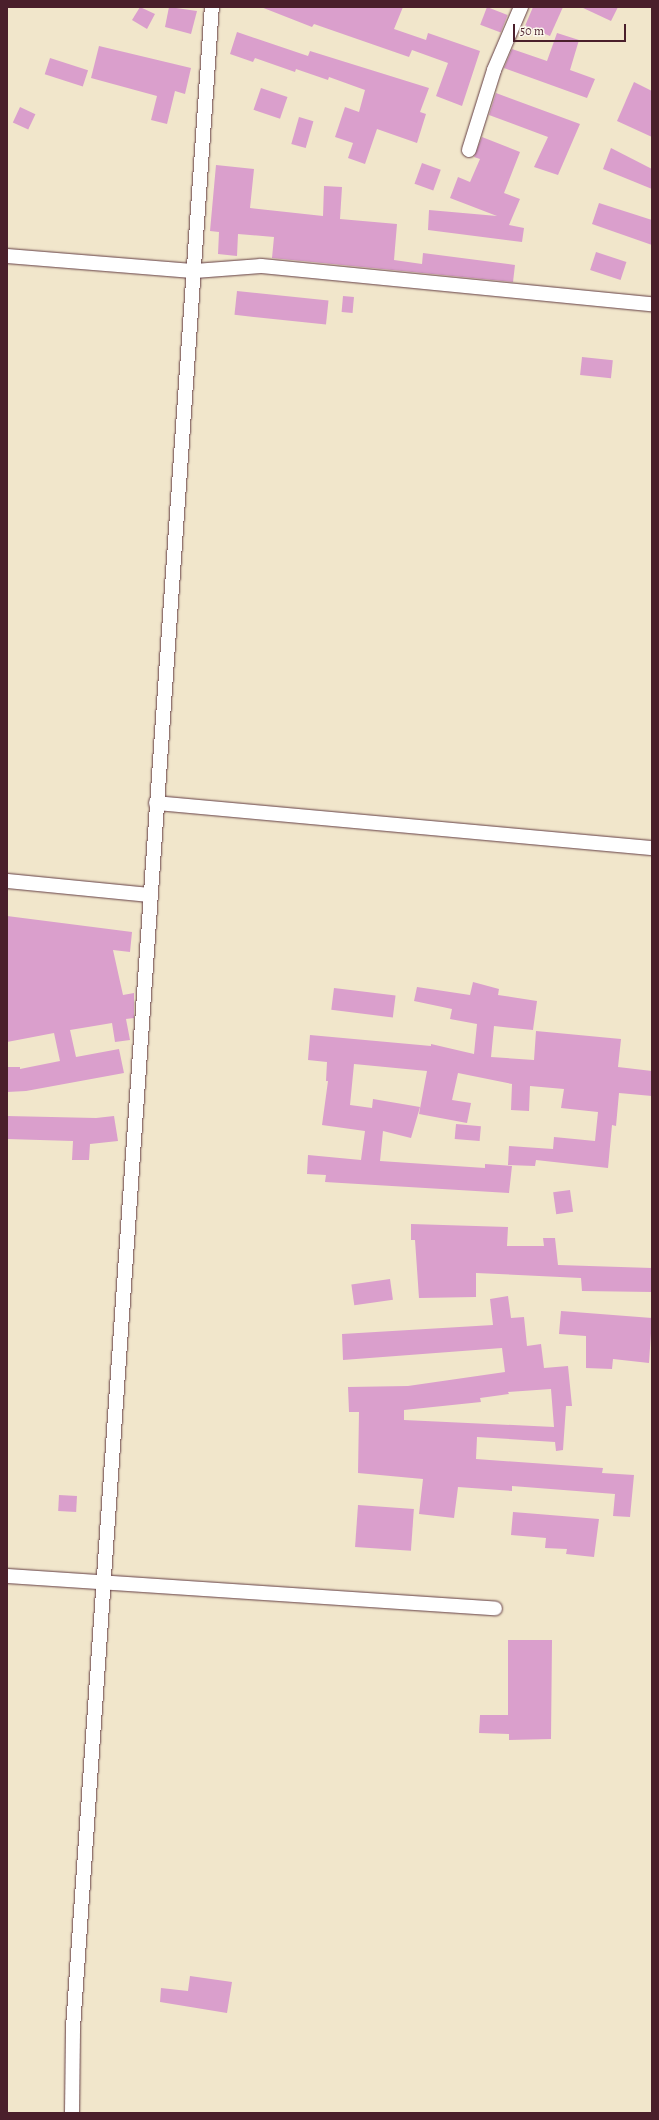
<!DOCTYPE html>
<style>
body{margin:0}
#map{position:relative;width:659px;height:2120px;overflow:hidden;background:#f1e6cb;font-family:Alegreya,serif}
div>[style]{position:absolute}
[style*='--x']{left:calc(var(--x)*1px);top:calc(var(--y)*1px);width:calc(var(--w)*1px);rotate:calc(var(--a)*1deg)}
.building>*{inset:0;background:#da9fcc;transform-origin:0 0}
.roads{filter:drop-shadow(0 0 1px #633d43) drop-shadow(0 0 1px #633d43)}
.minor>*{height:14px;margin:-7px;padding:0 7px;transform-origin:7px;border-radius:7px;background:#fff}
span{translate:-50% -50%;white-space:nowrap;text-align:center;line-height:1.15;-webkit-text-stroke:3px #fbf7ec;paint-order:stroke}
.frame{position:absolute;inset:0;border:8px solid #4a1f2b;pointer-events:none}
.scale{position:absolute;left:513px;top:24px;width:113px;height:18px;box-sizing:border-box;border:2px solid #4a1f2b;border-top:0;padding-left:5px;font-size:12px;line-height:14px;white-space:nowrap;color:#4a1f2b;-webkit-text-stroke:3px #fbf7ec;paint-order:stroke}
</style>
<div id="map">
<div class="building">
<i style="clip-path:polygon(140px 7px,155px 14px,147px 29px,132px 20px)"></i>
<i style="clip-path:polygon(169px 7px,197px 11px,191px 34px,165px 27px)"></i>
<i style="clip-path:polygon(261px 7px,403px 7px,394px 29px,426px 40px,428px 33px,480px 51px,462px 106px,436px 96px,448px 63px,412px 50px,409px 57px,314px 24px,312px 27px)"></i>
<i style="left:487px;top:7px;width:22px;height:19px;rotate:21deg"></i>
<i style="clip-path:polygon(533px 7px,563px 7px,550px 36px,525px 26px)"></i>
<i style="clip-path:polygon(581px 7px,618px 7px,611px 21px)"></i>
<i style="clip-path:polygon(237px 32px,308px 56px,310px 51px,429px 88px,420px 112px,426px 114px,417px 143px,377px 129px,365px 164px,348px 158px,353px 143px,335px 137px,345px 107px,359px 112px,365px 90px,329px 77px,328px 80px,296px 69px,295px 72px,255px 58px,253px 62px,230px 54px)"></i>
<i style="clip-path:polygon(557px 33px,579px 40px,570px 70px,595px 79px,587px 98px,504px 68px,512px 49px,547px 61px)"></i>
<i style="clip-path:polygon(99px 46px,191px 68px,185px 94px,175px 91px,167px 124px,151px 120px,157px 96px,91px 78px)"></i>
<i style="left:50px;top:58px;width:40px;height:17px;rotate:18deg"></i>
<i style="clip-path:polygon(634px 82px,652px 91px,652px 137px,617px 121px)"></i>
<i style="left:261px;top:88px;width:28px;height:23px;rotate:19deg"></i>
<i style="clip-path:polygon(496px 93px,580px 124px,558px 175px,534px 167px,548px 137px,489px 115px)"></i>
<i style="left:20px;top:107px;width:17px;height:17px;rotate:25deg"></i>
<i style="left:299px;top:117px;width:15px;height:28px;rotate:16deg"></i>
<i style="clip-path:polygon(482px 137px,520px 152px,504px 193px,520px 199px,509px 225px,524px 228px,522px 242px,428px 230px,429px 210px,497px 216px,450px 198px,458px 177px,470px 182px,480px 159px,474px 157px)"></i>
<i style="clip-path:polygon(611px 148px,652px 169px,652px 189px,603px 169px)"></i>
<i style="left:422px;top:163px;width:20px;height:22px;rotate:20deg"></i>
<i style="clip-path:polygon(216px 165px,254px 169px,250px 208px,323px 216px,324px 186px,342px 187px,340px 219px,397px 224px,394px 260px,422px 264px,423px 253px,515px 265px,513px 282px,272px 258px,274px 237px,238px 234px,237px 256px,218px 254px,219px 232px,210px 231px)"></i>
<i style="clip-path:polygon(599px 203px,652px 220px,652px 245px,592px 224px)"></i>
<i style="left:596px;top:252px;width:32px;height:19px;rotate:18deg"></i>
<i style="left:237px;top:291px;width:92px;height:24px;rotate:6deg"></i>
<i style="left:343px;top:296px;width:11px;height:16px;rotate:5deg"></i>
<i style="left:582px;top:357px;width:31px;height:18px;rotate:6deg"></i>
<i style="clip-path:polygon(7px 916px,132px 932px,130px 952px,113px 950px,123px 995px,134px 993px,134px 1018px,126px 1019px,130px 1040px,115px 1042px,112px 1023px,70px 1030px,76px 1057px,119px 1049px,124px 1073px,26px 1091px,7px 1092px,7px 1067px,20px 1067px,20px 1069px,60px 1061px,54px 1033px,7px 1042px)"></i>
<i style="clip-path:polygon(473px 982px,499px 989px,498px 995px,537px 1001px,533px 1030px,494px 1026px,491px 1057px,534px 1060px,536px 1031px,621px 1039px,618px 1067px,652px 1071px,652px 1096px,619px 1093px,616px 1126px,612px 1125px,608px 1168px,536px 1160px,535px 1166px,508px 1165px,509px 1146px,553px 1149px,554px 1137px,595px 1141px,598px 1112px,561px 1108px,564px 1089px,530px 1086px,529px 1111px,511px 1110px,512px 1084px,458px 1073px,452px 1100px,471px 1103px,467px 1123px,419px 1114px,427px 1071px,354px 1064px,350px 1105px,372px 1108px,373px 1099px,420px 1107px,411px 1138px,383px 1131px,380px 1161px,485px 1168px,485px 1164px,512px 1166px,509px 1193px,325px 1182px,326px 1175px,307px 1174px,308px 1155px,361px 1160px,365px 1131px,322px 1125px,328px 1081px,326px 1081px,327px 1062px,308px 1060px,310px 1035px,431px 1046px,431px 1044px,474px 1054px,477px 1024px,450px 1019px,452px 1009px,414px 1001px,417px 987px,470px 995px)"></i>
<i style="left:334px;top:988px;width:62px;height:22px;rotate:7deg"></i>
<i style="clip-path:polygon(7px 1116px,96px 1118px,114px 1116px,118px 1141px,90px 1144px,89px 1160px,72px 1160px,73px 1141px,7px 1139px)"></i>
<i style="left:456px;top:1124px;width:25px;height:15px;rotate:5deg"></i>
<i style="left:570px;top:1190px;width:22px;height:17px;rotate:82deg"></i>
<i style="clip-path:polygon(411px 1224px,508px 1227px,507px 1246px,544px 1246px,543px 1238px,555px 1238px,558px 1265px,652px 1268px,652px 1292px,582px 1291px,581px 1278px,476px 1273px,476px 1297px,419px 1298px,415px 1240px,411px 1240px)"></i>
<i style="left:390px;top:1279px;width:21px;height:39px;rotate:82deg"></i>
<i style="clip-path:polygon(evenodd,508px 1296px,511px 1318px,524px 1317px,527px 1346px,541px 1344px,544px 1368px,568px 1366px,572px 1406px,566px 1406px,563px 1450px,556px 1451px,555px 1442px,477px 1437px,476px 1459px,603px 1468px,602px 1473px,634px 1475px,630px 1517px,613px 1516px,615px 1494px,512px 1486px,512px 1491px,458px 1487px,454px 1518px,419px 1514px,423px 1479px,358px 1473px,359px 1412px,349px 1412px,348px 1387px,408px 1386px,505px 1372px,502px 1348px,343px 1360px,342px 1334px,493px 1325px,490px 1299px,508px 1296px,551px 1389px,554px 1427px,404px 1420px,404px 1410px,481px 1402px,480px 1398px,509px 1394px,508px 1392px,551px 1389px)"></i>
<i style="clip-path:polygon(561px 1311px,652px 1318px,649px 1363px,613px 1359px,612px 1369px,586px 1368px,586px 1336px,559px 1334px)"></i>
<i style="left:59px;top:1495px;width:18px;height:16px;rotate:3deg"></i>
<i style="left:358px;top:1505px;width:56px;height:42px;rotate:4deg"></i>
<i style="clip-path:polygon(513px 1512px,599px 1519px,594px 1557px,566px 1554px,567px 1549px,545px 1548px,546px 1538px,511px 1535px)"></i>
<i style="clip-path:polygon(508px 1640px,552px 1640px,551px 1739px,509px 1740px,509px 1734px,479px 1733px,480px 1715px,508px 1715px)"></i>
<i style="clip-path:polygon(190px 1976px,232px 1982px,227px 2013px,160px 2002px,161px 1988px,188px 1991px)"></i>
</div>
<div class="roads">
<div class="minor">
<i style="--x:469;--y:150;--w:84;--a:-72.6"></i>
<i style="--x:494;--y:70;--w:69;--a:-66.8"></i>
<i style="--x:7;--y:256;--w:189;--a:4.6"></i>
<i style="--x:195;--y:271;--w:66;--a:-4.3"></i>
<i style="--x:261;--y:266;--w:393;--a:5.6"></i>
<i style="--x:156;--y:803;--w:498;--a:5.2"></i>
<i style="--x:7;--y:881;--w:144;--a:5.6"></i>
<i style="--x:7;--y:1576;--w:489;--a:3.8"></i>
<i style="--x:72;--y:2113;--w:85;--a:-89.3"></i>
<i style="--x:73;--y:2028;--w:2026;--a:-86.07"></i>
</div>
</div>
<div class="frame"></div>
<div class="scale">50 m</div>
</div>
